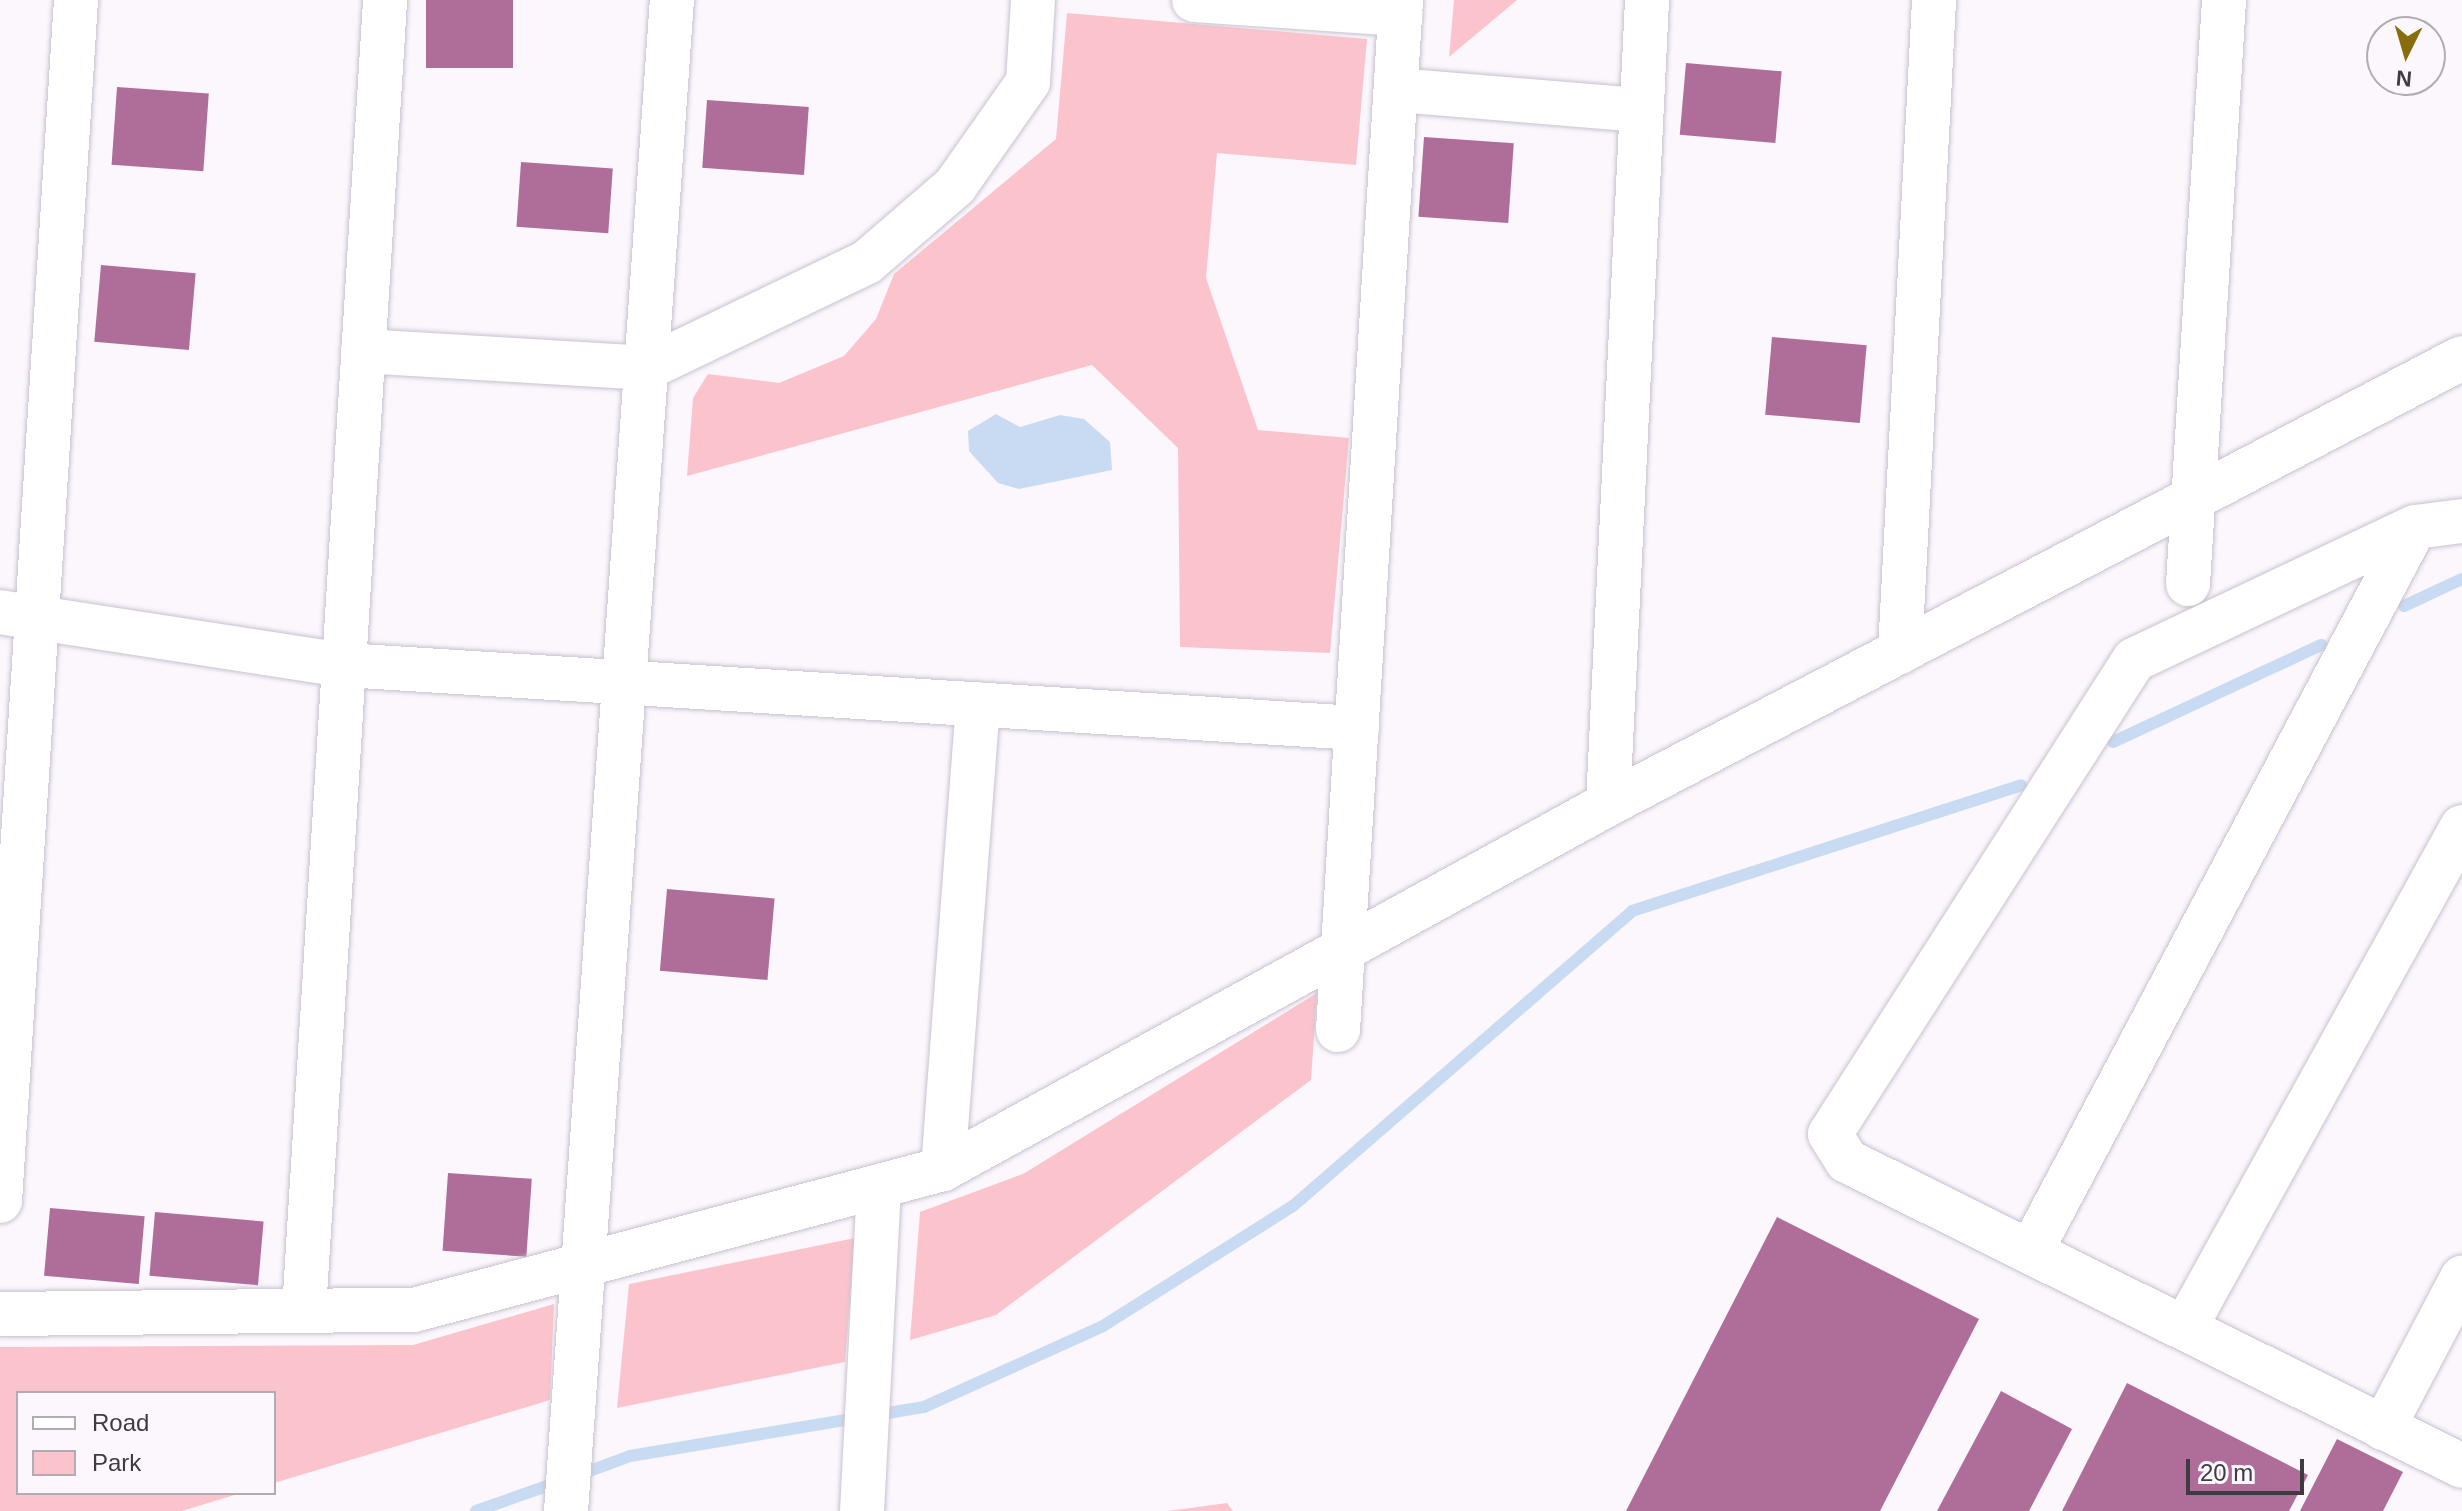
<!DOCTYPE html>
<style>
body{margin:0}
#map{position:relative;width:2462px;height:1511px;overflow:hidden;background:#fbf7fd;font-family:Arial,sans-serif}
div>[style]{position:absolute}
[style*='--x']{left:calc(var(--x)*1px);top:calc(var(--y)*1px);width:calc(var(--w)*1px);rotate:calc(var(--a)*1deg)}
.green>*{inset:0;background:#fbc4cd}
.water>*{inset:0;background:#c8dbf3}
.stream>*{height:12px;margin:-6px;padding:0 6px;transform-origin:6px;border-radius:6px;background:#c8dbf3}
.building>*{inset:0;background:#af6e9a;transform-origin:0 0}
.roads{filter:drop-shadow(0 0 2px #c9c1cf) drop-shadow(0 0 2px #c9c1cf)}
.minor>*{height:44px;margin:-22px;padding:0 22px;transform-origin:22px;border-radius:22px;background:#fff}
span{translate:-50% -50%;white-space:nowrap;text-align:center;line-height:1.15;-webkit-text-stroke:8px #fbf7fd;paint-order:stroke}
.legend{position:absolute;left:16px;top:1391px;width:260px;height:104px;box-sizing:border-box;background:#fbf7fd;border:2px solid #b0acb2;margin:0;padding:10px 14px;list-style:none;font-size:24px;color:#3f3b41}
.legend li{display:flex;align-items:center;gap:16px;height:40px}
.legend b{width:40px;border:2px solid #b0acb2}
.north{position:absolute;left:2366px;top:16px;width:80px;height:80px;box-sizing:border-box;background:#fbf7fd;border:2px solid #b0acb2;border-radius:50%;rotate:185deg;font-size:22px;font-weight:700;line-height:32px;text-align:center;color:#3f3b41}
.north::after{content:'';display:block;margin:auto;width:28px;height:36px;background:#876d0b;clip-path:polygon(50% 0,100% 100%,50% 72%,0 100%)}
.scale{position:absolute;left:2186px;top:1459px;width:118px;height:36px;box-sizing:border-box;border:4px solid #3f3b41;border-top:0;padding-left:10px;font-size:24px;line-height:28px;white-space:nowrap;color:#3f3b41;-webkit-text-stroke:6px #fbf7fd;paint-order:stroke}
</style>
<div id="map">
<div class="green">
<i style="clip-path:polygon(1454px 0,1517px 0,1449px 57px)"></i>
<i style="clip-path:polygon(1067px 13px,1367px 39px,1356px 165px,1217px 153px,1206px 278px,1258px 430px,1349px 438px,1330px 653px,1180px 647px,1178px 448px,1092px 365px,687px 476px,693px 398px,708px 374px,779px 383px,844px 356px,876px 319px,894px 274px,1056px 139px)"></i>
<i style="clip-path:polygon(1317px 993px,1311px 1080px,996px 1315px,910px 1340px,920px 1212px,1023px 1174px)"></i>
<i style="clip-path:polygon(855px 1238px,845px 1362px,617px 1408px,629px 1284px)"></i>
<i style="clip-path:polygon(554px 1304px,550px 1400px,274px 1483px,274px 1393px,18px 1393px,18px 1493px,241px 1493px,182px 1511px,0 1511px,0 1347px,413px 1345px)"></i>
<i style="clip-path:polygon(1227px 1503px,1233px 1511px,1168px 1511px)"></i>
</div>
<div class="water">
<i style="clip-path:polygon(996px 414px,1020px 427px,1060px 415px,1084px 419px,1110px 442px,1112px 470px,1019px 489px,998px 483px,969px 451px,968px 431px)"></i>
</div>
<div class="stream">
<i style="--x:2404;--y:606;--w:64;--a:-25"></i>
<i style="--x:2113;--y:742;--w:230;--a:-25"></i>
<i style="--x:876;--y:1415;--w:49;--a:-9.5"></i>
<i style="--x:924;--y:1407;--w:196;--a:-24.3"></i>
<i style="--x:1103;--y:1326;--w:225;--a:-32.3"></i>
<i style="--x:1293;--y:1206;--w:449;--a:-41"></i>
<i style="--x:1632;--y:911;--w:409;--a:-17.9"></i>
<i style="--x:579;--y:1475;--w:54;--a:-20.4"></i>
<i style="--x:630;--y:1456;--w:231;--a:-9.5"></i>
<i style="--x:476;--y:1511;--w:90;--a:-19.4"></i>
</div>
<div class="building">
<i style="left:426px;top:0;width:87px;height:68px"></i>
<i style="left:1686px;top:63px;width:96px;height:72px;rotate:5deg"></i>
<i style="left:117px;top:87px;width:92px;height:78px;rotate:4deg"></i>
<i style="left:707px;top:100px;width:102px;height:68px;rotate:4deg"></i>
<i style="left:1424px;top:137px;width:90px;height:80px;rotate:4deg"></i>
<i style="left:521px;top:162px;width:92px;height:65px;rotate:4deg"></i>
<i style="left:101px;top:265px;width:95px;height:77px;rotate:5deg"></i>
<i style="left:1772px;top:337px;width:95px;height:78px;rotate:5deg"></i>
<i style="left:667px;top:889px;width:108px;height:82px;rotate:5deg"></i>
<i style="left:448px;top:1173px;width:84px;height:78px;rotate:4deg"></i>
<i style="left:50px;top:1208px;width:95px;height:68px;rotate:5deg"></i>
<i style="left:155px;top:1212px;width:109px;height:64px;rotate:5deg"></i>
<i style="clip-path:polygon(1777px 1217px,1979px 1319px,1880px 1511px,1626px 1511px)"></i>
<i style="clip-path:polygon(2127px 1383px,2308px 1475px,2289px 1511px,2062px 1511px)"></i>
<i style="clip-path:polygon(2001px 1391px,2072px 1429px,2029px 1511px,1937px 1511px)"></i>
<i style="clip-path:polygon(2337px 1439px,2403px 1472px,2383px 1511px,2300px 1511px)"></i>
</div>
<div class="roads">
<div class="minor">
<i style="--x:1194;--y:0;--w:207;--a:3.9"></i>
<i style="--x:1396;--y:90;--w:245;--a:4.7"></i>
<i style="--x:363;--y:351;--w:285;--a:3.4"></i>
<i style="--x:647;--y:368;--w:244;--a:-25.7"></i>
<i style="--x:867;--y:262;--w:116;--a:-40.8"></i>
<i style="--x:955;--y:186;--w:127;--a:-54.9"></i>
<i style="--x:1028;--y:82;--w:82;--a:-86.5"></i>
<i style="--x:2462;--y:521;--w:47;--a:172.7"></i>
<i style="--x:2415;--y:527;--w:311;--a:154.7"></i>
<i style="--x:2134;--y:660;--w:563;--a:122.67"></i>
<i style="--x:1830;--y:1134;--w:32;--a:58"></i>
<i style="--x:1847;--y:1161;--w:686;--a:26.38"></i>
<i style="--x:2188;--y:584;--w:585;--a:-86.47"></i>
<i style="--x:0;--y:612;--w:348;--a:8.8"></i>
<i style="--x:344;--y:665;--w:1015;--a:3.56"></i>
<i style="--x:1900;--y:652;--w:653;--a:-87.01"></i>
<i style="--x:1608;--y:804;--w:805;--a:-87.22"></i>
<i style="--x:1338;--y:1030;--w:1032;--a:-86.5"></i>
<i style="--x:943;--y:1169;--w:466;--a:-85.7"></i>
<i style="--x:0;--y:1201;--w:1203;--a:-86.38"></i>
<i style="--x:2032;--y:1249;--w:817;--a:-62.06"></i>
<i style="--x:304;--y:1311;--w:1313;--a:-86.46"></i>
<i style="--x:0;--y:1314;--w:414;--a:-0.6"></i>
<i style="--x:414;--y:1310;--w:547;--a:-14.92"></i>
<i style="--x:943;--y:1169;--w:759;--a:-28.76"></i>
<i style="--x:1608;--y:804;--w:963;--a:-27.58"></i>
<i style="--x:2187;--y:1324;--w:568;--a:-61.04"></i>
<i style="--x:2383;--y:1428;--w:170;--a:-62.2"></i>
<i style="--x:566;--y:1511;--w:1515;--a:-85.99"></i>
<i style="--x:862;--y:1511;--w:324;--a:-87"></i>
</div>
</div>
<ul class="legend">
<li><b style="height:10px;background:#fff"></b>Road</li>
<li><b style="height:22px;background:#fbc4cd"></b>Park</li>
</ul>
<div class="north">N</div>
<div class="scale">20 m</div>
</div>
